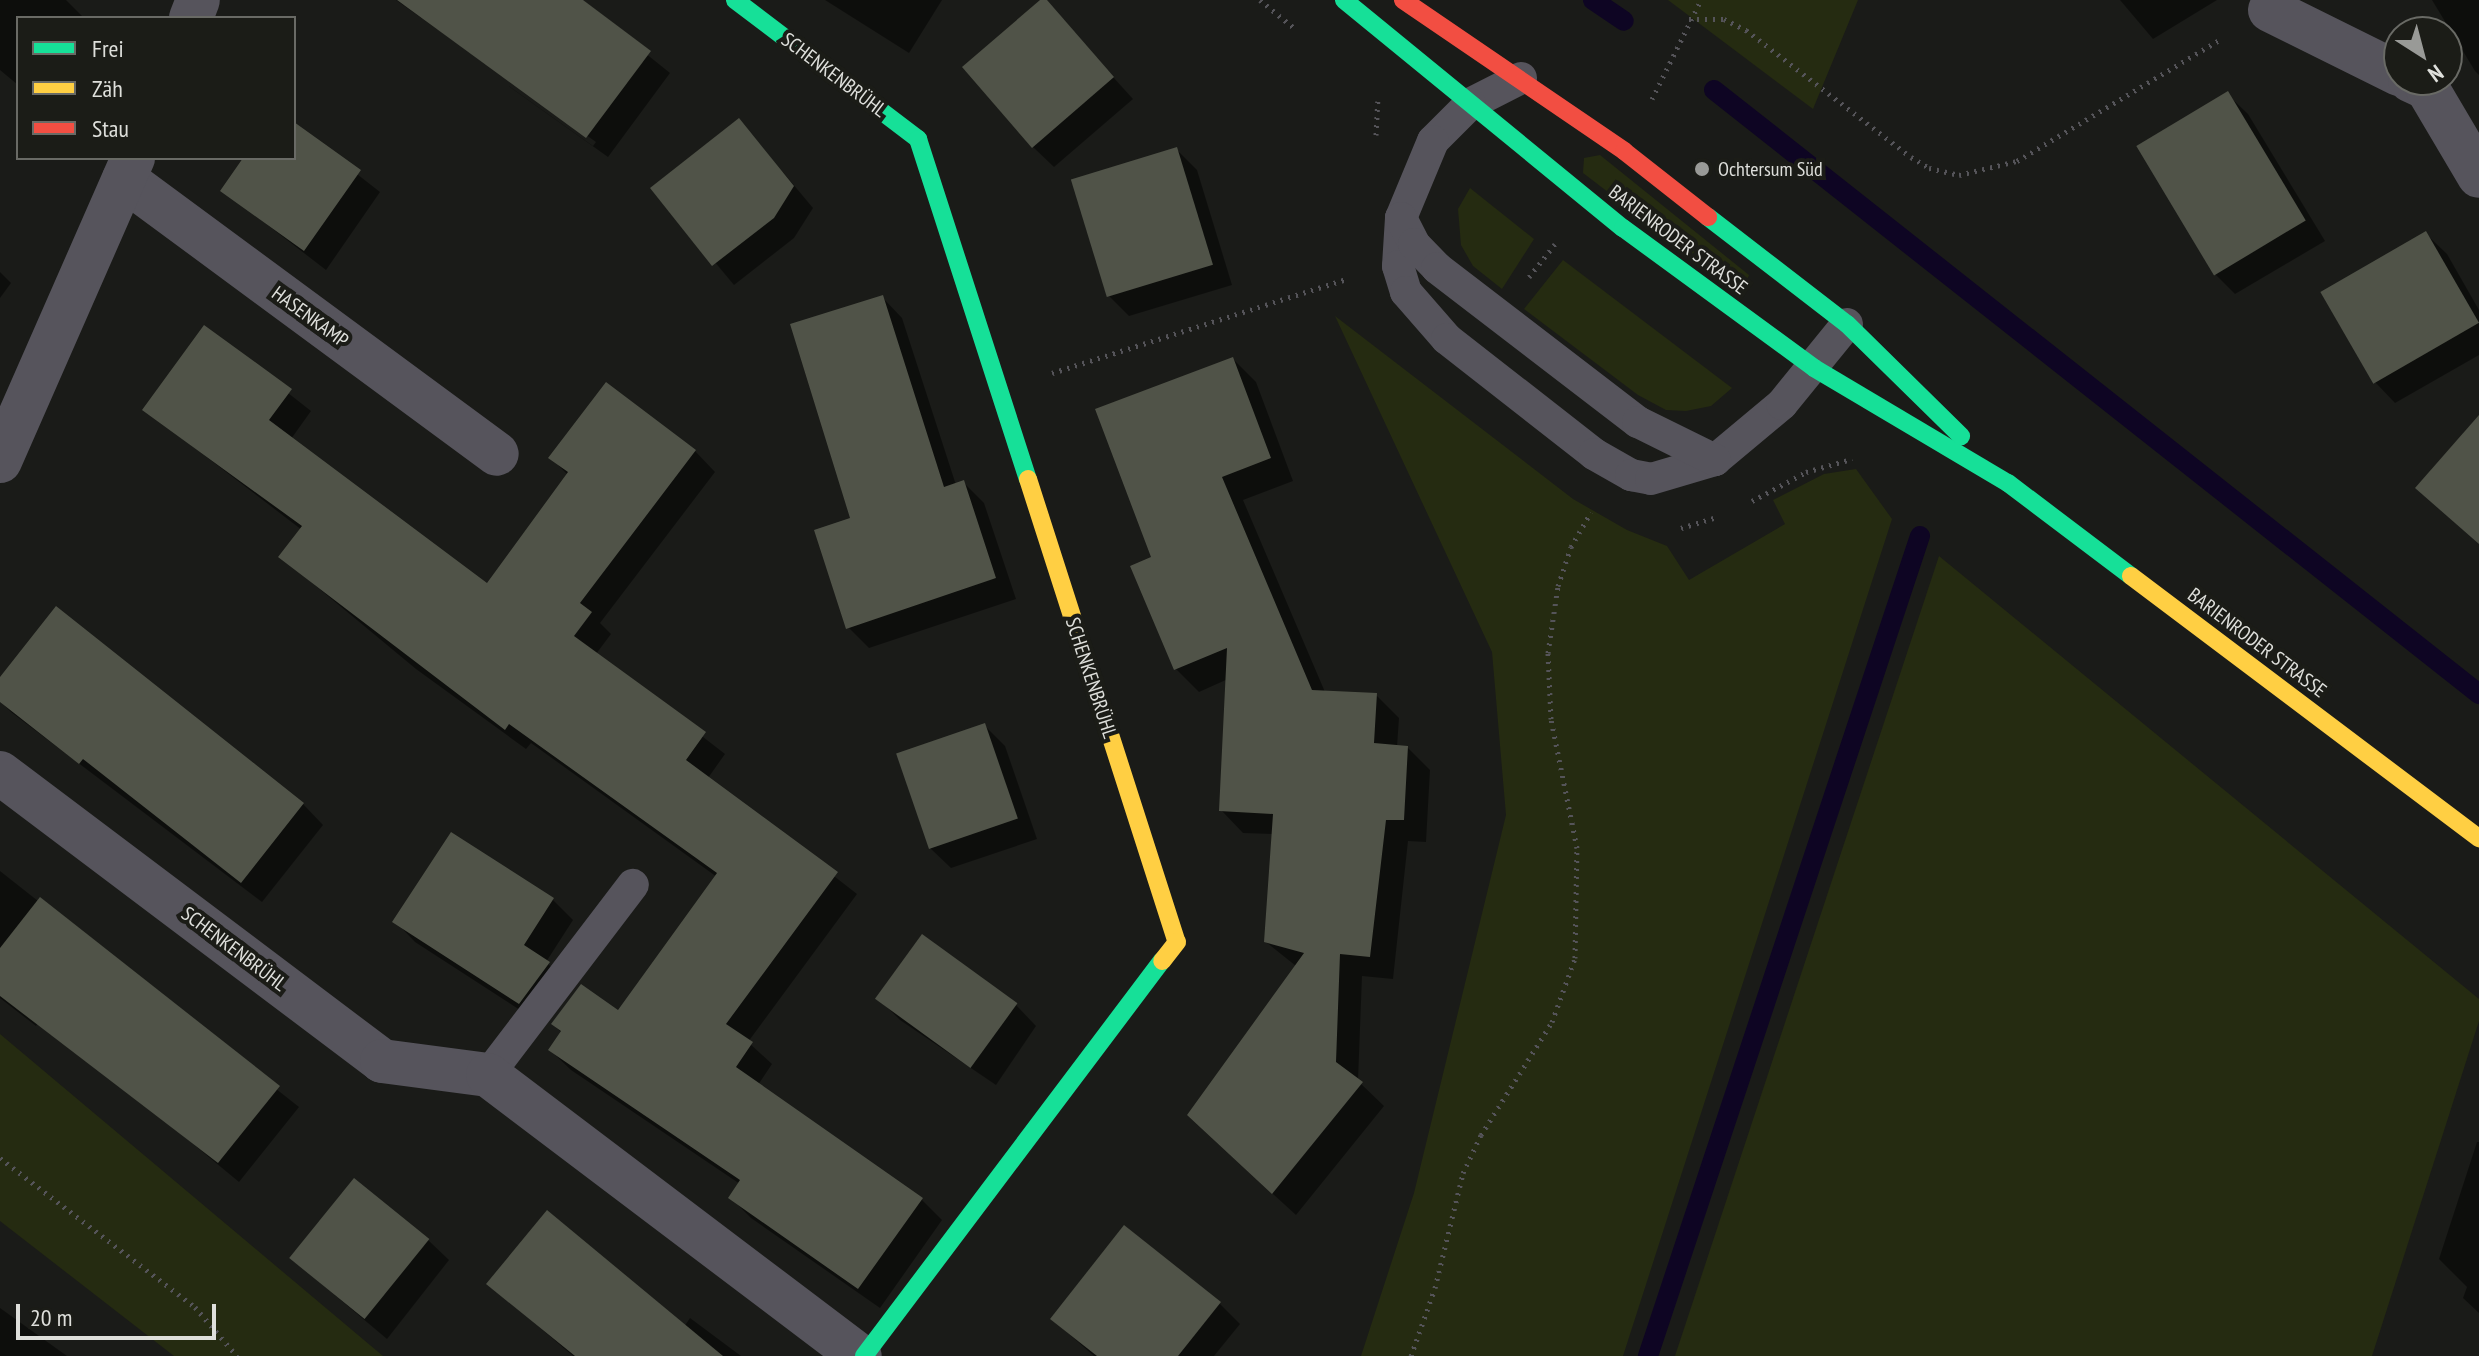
<!DOCTYPE html>
<meta charset="utf-8">
<style>
body{margin:0}
#map{position:relative;width:2479px;height:1356px;overflow:hidden;background:#1a1b18;font-family:"PT Sans Narrow",sans-serif}
div>[style]{position:absolute}
[style*='--x']{left:calc(var(--x)*1px);top:calc(var(--y)*1px);width:calc(var(--w)*1px);rotate:calc(var(--a)*1deg)}
.green>*{inset:0;background:#252b11}
.shadow>*{inset:0;background:#0007}
.stream>*{height:20px;margin:-10px;padding:0 10px;transform-origin:10px;border-radius:10px;background:#0e0523}
.building>*{inset:0;background:#505348;transform-origin:0 0}
.path>*{height:5px;margin-top:-2.5px;transform-origin:0;background:repeating-linear-gradient(90deg,#555459 0 2px,transparent 0 8px)}
.lane>*{height:32px;margin:-16px;padding:0 16px;transform-origin:16px;border-radius:16px;background:#56545c}
.street>*{height:44px;margin:-22px;padding:0 22px;transform-origin:22px;border-radius:22px;background:#56545c}
.fast>*{height:18px;margin:-9px;padding:0 9px;transform-origin:9px;border-radius:9px;background:#16e098}
.slow>*{height:18px;margin:-9px;padding:0 9px;transform-origin:9px;border-radius:9px;background:#ffcf43}
.jam>*{height:18px;margin:-9px;padding:0 9px;transform-origin:9px;border-radius:9px;background:#f24e42}
.dots>*{width:22px;height:22px;translate:-50% -50%;box-sizing:border-box;border:4px solid #1b1c17;border-radius:50%}
span{translate:-50% -50%;white-space:nowrap;text-align:center;line-height:1.15;-webkit-text-stroke:8px #1b1c17;paint-order:stroke}
.street-label{font-size:20px;color:#dedfdb}
.poi-label{font-size:20px;color:#dedfdb}
.left{translate:0 -50%;text-align:left}
.legend{position:absolute;left:16px;top:16px;width:280px;height:144px;box-sizing:border-box;background:#1b1c17;border:2px solid #696a65;margin:0;padding:10px 14px;list-style:none;font-size:24px;color:#dedfdb}
.legend li{display:flex;align-items:center;gap:16px;height:40px}
.legend b{width:40px;border:2px solid #696a65}
.north{position:absolute;left:2383px;top:16px;width:80px;height:80px;box-sizing:border-box;background:#1b1c17;border:2px solid #696a65;border-radius:50%;rotate:144deg;font-size:22px;font-weight:700;line-height:32px;text-align:center;color:#dedfdb}
.north::after{content:'';display:block;margin:auto;width:28px;height:36px;background:#999a97;clip-path:polygon(50% 0,100% 100%,50% 72%,0 100%)}
.scale{position:absolute;left:16px;top:1304px;width:200px;height:36px;box-sizing:border-box;border:4px solid #dedfdb;border-top:0;padding-left:10px;font-size:24px;line-height:28px;white-space:nowrap;color:#dedfdb;-webkit-text-stroke:6px #1b1c17;paint-order:stroke}
</style>
<div id="map">
<div class="green">
<i style="clip-path:polygon(1668px 0,1858px 0,1813px 109px)"></i>
<i style="clip-path:polygon(1600px 155px,1749px 275px,1747px 280px,1731px 286px,1583px 173px,1584px 158px)"></i>
<i style="clip-path:polygon(1470px 188px,1534px 239px,1502px 289px,1473px 266px,1461px 245px,1458px 209px)"></i>
<i style="clip-path:polygon(1563px 260px,1732px 388px,1711px 406px,1686px 411px,1666px 410px,1638px 395px,1524px 309px)"></i>
<i style="clip-path:polygon(1335px 316px,1573px 499px,1627px 530px,1667px 546px,1689px 580px,1785px 524px,1773px 500px,1824px 474px,1856px 469px,1892px 519px,1623px 1356px,1361px 1356px,1414px 1193px,1506px 815px,1492px 652px)"></i>
<i style="clip-path:polygon(1939px 556px,2479px 999px,2479px 1021px,2372px 1356px,1675px 1356px)"></i>
<i style="clip-path:polygon(0 1034px,383px 1356px,174px 1356px,0 1221px)"></i>
</div>
<div class="shadow">
<i style="clip-path:polygon(0 0,66px 0,84px 18px,18px 18px,18px 85px,0 70px)"></i>
<i style="clip-path:polygon(388px 0,593px 146px,596px 142px,396px 0,579px 0,670px 73px,608px 157px)"></i>
<i style="clip-path:polygon(825px 0,942px 0,909px 53px)"></i>
<i style="clip-path:polygon(1043px 0,1133px 99px,1054px 167px,1033px 147px)"></i>
<i style="clip-path:polygon(2120px 0,2217px 0,2153px 39px)"></i>
<i style="clip-path:polygon(2432px 0,2479px 0,2479px 75px,2475px 71px)"></i>
<i style="clip-path:polygon(2227px 94px,2248px 114px,2325px 241px,2235px 294px,2215px 274px)"></i>
<i style="clip-path:polygon(739px 120px,813px 208px,794px 238px,734px 285px,653px 188px)"></i>
<i style="clip-path:polygon(294px 125px,380px 192px,326px 270px,222px 190px,246px 158px,294px 158px)"></i>
<i style="clip-path:polygon(1176px 149px,1197px 170px,1232px 285px,1129px 316px,1109px 296px)"></i>
<i style="clip-path:polygon(2426px 234px,2447px 254px,2479px 310px,2479px 355px,2395px 403px,2375px 382px,2324px 293px)"></i>
<i style="clip-path:polygon(0 272px,11px 283px,0 298px)"></i>
<i style="clip-path:polygon(882px 297px,902px 318px,956px 485px,963px 482px,984px 503px,1016px 599px,869px 648px,848px 627px)"></i>
<i style="clip-path:polygon(205px 328px,311px 411px,291px 439px,487px 586px,568px 475px,551px 458px,695px 451px,715px 472px,600px 623px,611px 634px,596px 654px,725px 754px,708px 778px,857px 894px,748px 1042px,772px 1064px,758px 1085px,922px 1200px,942px 1220px,880px 1308px,751px 1218px,730px 1197px,740px 1184px,571px 1070px,550px 1050px,562px 1033px,553px 1024px,619px 1012px,717px 877px,531px 743px,526px 749px,416px 669px,281px 557px,302px 530px,145px 410px)"></i>
<i style="clip-path:polygon(1233px 359px,1256px 382px,1293px 481px,1243px 500px,1325px 692px,1376px 695px,1399px 718px,1397px 747px,1408px 748px,1430px 770px,1426px 842px,1408px 841px,1393px 979px,1362px 976px,1358px 1081px,1384px 1106px,1296px 1215px,1212px 1138px,1296px 966px,1266px 942px,1273px 834px,1243px 833px,1221px 810px,1228px 679px,1199px 692px,1176px 669px,1154px 558px)"></i>
<i style="clip-path:polygon(0 680px,303px 804px,323px 825px,262px 902px,11px 712px,0 701px)"></i>
<i style="clip-path:polygon(984px 725px,1005px 746px,1037px 839px,951px 868px,930px 848px)"></i>
<i style="clip-path:polygon(452px 835px,553px 900px,573px 920px,546px 962px,569px 984px,540px 1023px,415px 942px,395px 921px)"></i>
<i style="clip-path:polygon(0 871px,299px 1107px,239px 1182px,41px 1018px,36px 1026px,0 998px)"></i>
<i style="clip-path:polygon(880px 1000px,1016px 1005px,1036px 1026px,996px 1085px,900px 1020px)"></i>
<i style="clip-path:polygon(2477px 1142px,2479px 1142px,2479px 1313px,2463px 1298px,2467px 1287px,2439px 1259px)"></i>
<i style="clip-path:polygon(428px 1240px,449px 1260px,387px 1339px,292px 1259px)"></i>
<i style="clip-path:polygon(489px 1284px,684px 1327px,690px 1318px,741px 1356px,573px 1356px)"></i>
<i style="clip-path:polygon(1219px 1303px,1240px 1324px,1214px 1356px,1094px 1356px,1052px 1319px)"></i>
<i style="clip-path:polygon(0 1308px,67px 1356px,0 1356px)"></i>
</div>
<div class="stream">
<i style="--x:1593;--y:0;--w:37;--a:34"></i>
<i style="--x:1714;--y:90;--w:975;--a:38.29"></i>
<i style="--x:1648;--y:1356;--w:864;--a:-71.65"></i>
</div>
<div class="building">
<i style="clip-path:polygon(397px 0,583px 0,651px 51px,586px 138px)"></i>
<i style="clip-path:polygon(1040px 0,1047px 0,1114px 77px,1032px 148px,962px 67px)"></i>
<i style="left:2228px;top:91px;width:151px;height:107px;rotate:59deg"></i>
<i style="clip-path:polygon(739px 118px,794px 186px,774px 218px,712px 266px,650px 188px)"></i>
<i style="clip-path:polygon(294px 122px,361px 170px,304px 251px,220px 191px,243px 158px,294px 158px)"></i>
<i style="left:1177px;top:147px;width:123px;height:111px;rotate:73deg"></i>
<i style="left:2426px;top:231px;width:106px;height:122px;rotate:60deg"></i>
<i style="clip-path:polygon(883px 295px,944px 487px,964px 480px,996px 578px,846px 629px,814px 530px,850px 518px,790px 324px)"></i>
<i style="clip-path:polygon(204px 325px,292px 389px,269px 420px,487px 583px,568px 472px,548px 458px,606px 382px,696px 450px,580px 603px,592px 612px,574px 636px,706px 732px,686px 760px,838px 872px,726px 1024px,753px 1042px,736px 1067px,923px 1198px,858px 1289px,728px 1198px,740px 1180px,548px 1050px,561px 1031px,551px 1024px,581px 984px,618px 1010px,717px 873px,509px 724px,505px 730px,278px 557px,302px 526px,142px 410px)"></i>
<i style="clip-path:polygon(1233px 357px,1271px 458px,1222px 477px,1312px 690px,1377px 693px,1374px 743px,1408px 746px,1404px 820px,1386px 820px,1370px 957px,1340px 954px,1336px 1062px,1363px 1082px,1272px 1194px,1187px 1115px,1304px 953px,1264px 942px,1273px 814px,1219px 811px,1227px 648px,1174px 670px,1130px 566px,1151px 557px,1095px 409px)"></i>
<i style="clip-path:polygon(2479px 415px,2479px 544px,2415px 488px)"></i>
<i style="clip-path:polygon(56px 606px,304px 803px,241px 883px,83px 759px,79px 764px,0 702px,0 677px)"></i>
<i style="left:985px;top:723px;width:101px;height:94px;rotate:71deg"></i>
<i style="clip-path:polygon(451px 832px,554px 898px,524px 945px,550px 962px,519px 1004px,392px 922px)"></i>
<i style="clip-path:polygon(40px 897px,280px 1086px,218px 1163px,0 996px,0 948px)"></i>
<i style="left:922px;top:934px;width:118px;height:80px;rotate:36deg"></i>
<i style="left:354px;top:1178px;width:97px;height:103px;rotate:39deg"></i>
<i style="clip-path:polygon(547px 1210px,723px 1356px,575px 1356px,486px 1284px)"></i>
<i style="clip-path:polygon(1124px 1225px,1221px 1302px,1178px 1356px,1097px 1356px,1050px 1319px)"></i>
</div>
<div class="path">
<i style="--x:1260;--y:0;--w:43;--a:39.3"></i>
<i style="--x:1689;--y:19;--w:35;--a:0"></i>
<i style="--x:1724;--y:19;--w:25;--a:27"></i>
<i style="--x:1746;--y:30;--w:208;--a:37.6"></i>
<i style="--x:1911;--y:157;--w:21;--a:31"></i>
<i style="--x:1929;--y:168;--w:31;--a:13"></i>
<i style="--x:1959;--y:175;--w:60;--a:-13.6"></i>
<i style="--x:2017;--y:161;--w:238;--a:-30.9"></i>
<i style="--x:1652;--y:99;--w:110;--a:-63.7"></i>
<i style="--x:1376;--y:135;--w:34;--a:-87"></i>
<i style="--x:1529;--y:277;--w:42;--a:-51.8"></i>
<i style="--x:1052;--y:373;--w:310;--a:-17.7"></i>
<i style="--x:1752;--y:501;--w:61;--a:-28.2"></i>
<i style="--x:1806;--y:472;--w:48;--a:-15.8"></i>
<i style="--x:1681;--y:528;--w:38;--a:-17"></i>
<i style="--x:0;--y:1158;--w:245;--a:37.4"></i>
<i style="--x:195;--y:1307;--w:65;--a:49.4"></i>
<i style="--x:1411;--y:1356;--w:72;--a:-70.6"></i>
<i style="--x:1435;--y:1288;--w:118;--a:-76.3"></i>
<i style="--x:1463;--y:1173;--w:42;--a:-64.7"></i>
<i style="--x:1481;--y:1135;--w:133;--a:-57.9"></i>
<i style="--x:1552;--y:1022;--w:68;--a:-70.2"></i>
<i style="--x:1575;--y:958;--w:110;--a:-89"></i>
<i style="--x:1577;--y:848;--w:132;--a:-101.4"></i>
<i style="--x:1551;--y:719;--w:66;--a:-92.6"></i>
<i style="--x:1548;--y:653;--w:68;--a:-81.5"></i>
<i style="--x:1558;--y:586;--w:41;--a:-71.6"></i>
<i style="--x:1571;--y:547;--w:40;--a:-60.3"></i>
</div>
<div class="lane">
<i style="--x:1521;--y:78;--w:57;--a:153"></i>
<i style="--x:1470;--y:104;--w:52;--a:135"></i>
<i style="--x:1433;--y:141;--w:83;--a:112.6"></i>
<i style="--x:1401;--y:218;--w:48;--a:93.6"></i>
<i style="--x:1398;--y:266;--w:27;--a:73"></i>
<i style="--x:1406;--y:292;--w:62;--a:48.9"></i>
<i style="--x:1447;--y:339;--w:187;--a:38"></i>
<i style="--x:1594;--y:454;--w:43;--a:29.6"></i>
<i style="--x:1631;--y:475;--w:20;--a:11"></i>
<i style="--x:1651;--y:479;--w:67;--a:-16.5"></i>
<i style="--x:1715;--y:460;--w:87;--a:-39.9"></i>
<i style="--x:1782;--y:404;--w:103;--a:-50.9"></i>
<i style="--x:1401;--y:218;--w:29;--a:63"></i>
<i style="--x:1414;--y:244;--w:33;--a:46"></i>
<i style="--x:1437;--y:268;--w:253;--a:37.5"></i>
<i style="--x:1638;--y:422;--w:86;--a:26.3"></i>
<i style="--x:488;--y:1075;--w:239;--a:-52.7"></i>
</div>
<div class="street">
<i style="--x:2270;--y:10;--w:144;--a:26.4"></i>
<i style="--x:191;--y:18;--w:19;--a:-69"></i>
<i style="--x:2410;--y:80;--w:19;--a:25"></i>
<i style="--x:2427;--y:88;--w:102;--a:59.4"></i>
<i style="--x:124;--y:179;--w:463;--a:36.4"></i>
<i style="--x:0;--y:461;--w:331;--a:-66.3"></i>
<i style="--x:0;--y:773;--w:478;--a:37"></i>
<i style="--x:382;--y:1061;--w:107;--a:7.5"></i>
<i style="--x:488;--y:1075;--w:466;--a:37.1"></i>
</div>
<div class="fast">
<i style="--x:735;--y:0;--w:230;--a:37.2"></i>
<i style="--x:918;--y:139;--w:357;--a:72.1"></i>
<i style="--x:1344;--y:0;--w:360;--a:39.3"></i>
<i style="--x:1623;--y:228;--w:237;--a:36.2"></i>
<i style="--x:1814;--y:368;--w:226;--a:30.7"></i>
<i style="--x:2008;--y:483;--w:154;--a:37.1"></i>
<i style="--x:1708;--y:217;--w:175;--a:37.6"></i>
<i style="--x:1847;--y:324;--w:160;--a:44.5"></i>
<i style="--x:864;--y:1356;--w:495;--a:-53"></i>
</div>
<div class="slow">
<i style="--x:1028;--y:479;--w:486;--a:72.2"></i>
<i style="--x:1177;--y:942;--w:24;--a:128"></i>
<i style="--x:2131;--y:576;--w:436;--a:37"></i>
</div>
<div class="jam">
<i style="--x:1403;--y:0;--w:268;--a:34.3"></i>
<i style="--x:1624;--y:151;--w:107;--a:38.2"></i>
</div>
<div class="dots">
<i style="left:1702px;top:169px;background:#999a97"></i>
</div>
<div class="street-label">
<span style="left:834px;top:75px;rotate:37deg">SCHENKENBRÜHL</span>
<span style="left:1678px;top:240px;rotate:37deg">BARIENRODER STRASSE</span>
<span style="left:310px;top:317px;rotate:36deg">HASENKAMP</span>
<span style="left:2257px;top:643px;rotate:37deg">BARIENRODER STRASSE</span>
<span style="left:1091px;top:678px;rotate:72deg">SCHENKENBRÜHL</span>
<span style="left:234px;top:949px;rotate:37deg">SCHENKENBRÜHL</span>
</div>
<div class="poi-label">
<span class="left" style="left:1718px;top:169px">Ochtersum Süd</span>
</div>
<ul class="legend">
<li><b style="height:10px;background:#16e098"></b>Frei</li>
<li><b style="height:10px;background:#ffcf43"></b>Zäh</li>
<li><b style="height:10px;background:#f24e42"></b>Stau</li>
</ul>
<div class="north">N</div>
<div class="scale">20 m</div>
</div>
